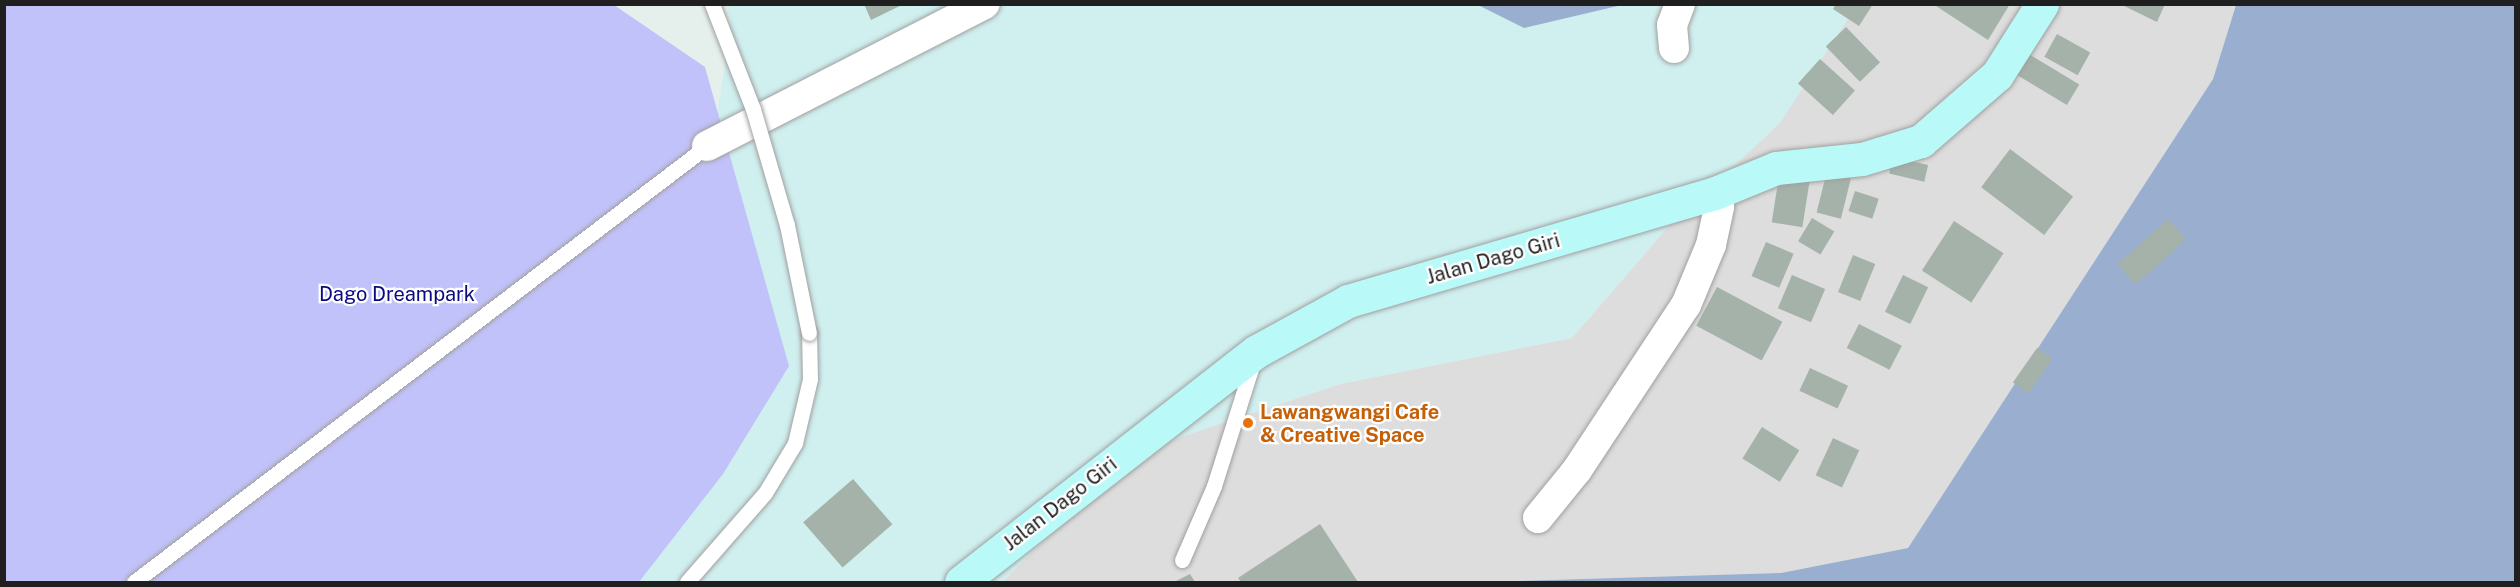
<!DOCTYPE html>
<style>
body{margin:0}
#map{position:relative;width:2520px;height:587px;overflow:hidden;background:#e5f0ec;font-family:"Public Sans",sans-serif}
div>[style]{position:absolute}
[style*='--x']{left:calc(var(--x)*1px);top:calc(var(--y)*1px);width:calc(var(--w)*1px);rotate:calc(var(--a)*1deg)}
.residential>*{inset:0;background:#dcdddc}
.farmland>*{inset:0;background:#d0efef}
.forest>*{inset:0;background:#9aaed0}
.park>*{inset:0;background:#c2c2fa}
.building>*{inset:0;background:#a4b2a9;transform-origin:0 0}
.roads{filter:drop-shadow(0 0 2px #a0a0a0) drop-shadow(0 0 2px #a0a0a0)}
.service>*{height:15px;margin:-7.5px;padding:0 7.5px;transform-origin:7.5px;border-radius:7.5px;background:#fff}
.minor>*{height:30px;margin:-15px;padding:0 15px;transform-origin:15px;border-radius:15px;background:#fff}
.secondary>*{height:33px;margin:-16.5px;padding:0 16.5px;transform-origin:16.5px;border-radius:16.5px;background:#b9faf9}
.bridges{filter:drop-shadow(0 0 2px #a0a0a0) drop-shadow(0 0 2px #a0a0a0)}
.service-bridge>*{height:15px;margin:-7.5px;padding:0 7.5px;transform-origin:7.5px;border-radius:7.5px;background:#fff}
.dots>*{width:16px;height:16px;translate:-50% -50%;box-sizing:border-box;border:3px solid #fff;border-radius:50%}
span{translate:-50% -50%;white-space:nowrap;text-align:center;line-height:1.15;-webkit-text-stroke:4.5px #fff;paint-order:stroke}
.street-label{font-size:20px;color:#1f1f1f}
.park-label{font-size:20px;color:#0b0a80}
.food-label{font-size:20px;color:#c56008;font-weight:700}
.left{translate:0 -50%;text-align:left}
.frame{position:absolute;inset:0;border:6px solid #1f1f1f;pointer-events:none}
</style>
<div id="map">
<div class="residential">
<i style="clip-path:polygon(1857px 5px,2236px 5px,2213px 79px,1908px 548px,1781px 573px,1482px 582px,1002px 582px,1132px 453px,1340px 384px,1572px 338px,1668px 227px,1779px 124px)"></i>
</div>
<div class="farmland">
<i style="clip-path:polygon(1478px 4px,1524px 28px,1622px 5px,1857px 5px,1779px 124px,1668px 227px,1572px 338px,1340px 384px,1132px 453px,1002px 582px,548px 582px,688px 307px,731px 24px,727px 5px)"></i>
</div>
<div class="forest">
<i style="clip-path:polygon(1478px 5px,1478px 4px,1622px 5px,1524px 28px)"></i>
<i style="clip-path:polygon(2236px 5px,2515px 5px,2515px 582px,1483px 582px,1781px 573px,1908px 548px,2213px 79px)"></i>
</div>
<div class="park">
<i style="clip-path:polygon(4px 5px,614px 5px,705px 67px,789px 366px,723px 474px,639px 582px,5px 582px)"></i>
</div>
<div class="building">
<i style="clip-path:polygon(864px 4px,904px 4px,871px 20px)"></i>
<i style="clip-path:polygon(1836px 4px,1873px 4px,1859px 26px,1833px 9px)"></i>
<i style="clip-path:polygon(1933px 4px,2010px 4px,1988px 40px)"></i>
<i style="clip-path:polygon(2120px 4px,2165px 4px,2157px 22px)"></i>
<i style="left:1846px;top:27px;width:49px;height:28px;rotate:46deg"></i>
<i style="left:2057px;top:34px;width:38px;height:26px;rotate:29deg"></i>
<i style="left:2027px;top:53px;width:61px;height:24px;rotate:31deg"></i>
<i style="left:1820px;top:59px;width:47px;height:33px;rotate:42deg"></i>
<i style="left:2010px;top:149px;width:79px;height:48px;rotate:37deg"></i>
<i style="left:1893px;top:157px;width:36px;height:17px;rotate:13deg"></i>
<i style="left:1828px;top:167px;width:25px;height:47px;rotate:14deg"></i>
<i style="left:1780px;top:170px;width:31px;height:53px;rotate:9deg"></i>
<i style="left:1855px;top:191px;width:25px;height:21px;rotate:18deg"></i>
<i style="left:1812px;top:218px;width:26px;height:27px;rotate:31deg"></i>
<i style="left:2168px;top:219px;width:27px;height:68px;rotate:48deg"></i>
<i style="left:1954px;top:221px;width:59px;height:59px;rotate:33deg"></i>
<i style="left:1766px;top:242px;width:30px;height:37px;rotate:23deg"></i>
<i style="left:1853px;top:255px;width:24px;height:40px;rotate:22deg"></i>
<i style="left:1792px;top:275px;width:36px;height:36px;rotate:23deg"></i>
<i style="left:1903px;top:275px;width:28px;height:41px;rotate:26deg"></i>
<i style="left:1717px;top:287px;width:74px;height:44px;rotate:28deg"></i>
<i style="left:1859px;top:324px;width:48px;height:27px;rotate:27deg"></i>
<i style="left:2037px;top:348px;width:19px;height:42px;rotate:35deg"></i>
<i style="left:1810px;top:368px;width:42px;height:25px;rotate:25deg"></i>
<i style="left:1762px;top:427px;width:44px;height:37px;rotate:32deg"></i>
<i style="left:1833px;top:438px;width:29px;height:41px;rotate:25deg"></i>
<i style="left:853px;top:479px;width:60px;height:66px;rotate:49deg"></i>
<i style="clip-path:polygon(1320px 524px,1358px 582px,1241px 582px,1238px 578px)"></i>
<i style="clip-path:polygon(1190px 574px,1195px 582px,1174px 582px)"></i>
</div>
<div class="roads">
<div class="service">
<i style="--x:1182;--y:560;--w:81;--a:-66.6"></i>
<i style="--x:1214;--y:486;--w:130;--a:-72.5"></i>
<i style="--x:134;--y:582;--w:720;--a:-37.27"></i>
<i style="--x:687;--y:582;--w:118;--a:-48.8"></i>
<i style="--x:765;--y:493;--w:58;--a:-59"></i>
<i style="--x:795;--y:443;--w:66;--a:-76.8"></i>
<i style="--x:810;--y:379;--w:46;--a:-91.2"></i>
</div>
<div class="minor">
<i style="--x:1674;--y:48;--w:23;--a:-95"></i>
<i style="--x:1672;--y:25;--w:22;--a:-69"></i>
<i style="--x:707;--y:146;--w:312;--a:-27.1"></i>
<i style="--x:1538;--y:518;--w:62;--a:-50.9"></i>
<i style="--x:1577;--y:470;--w:198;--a:-56.6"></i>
<i style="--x:1686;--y:305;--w:65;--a:-67.4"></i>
<i style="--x:1711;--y:245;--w:39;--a:-78"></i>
<i style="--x:1719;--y:207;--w:15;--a:-106"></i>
</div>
<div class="secondary">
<i style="--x:961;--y:582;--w:375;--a:-38"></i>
<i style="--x:1257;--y:351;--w:104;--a:-28.8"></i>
<i style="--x:1348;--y:301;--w:383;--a:-16.4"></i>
<i style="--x:1715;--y:193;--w:66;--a:-22.3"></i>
<i style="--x:1776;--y:168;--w:86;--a:-6"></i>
<i style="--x:1862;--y:159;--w:62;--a:-17"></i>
<i style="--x:1921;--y:141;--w:101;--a:-41"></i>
<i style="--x:1997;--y:75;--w:84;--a:-57.6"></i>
</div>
</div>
<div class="bridges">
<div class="service-bridge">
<i style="--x:712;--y:4;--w:113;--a:68.7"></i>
<i style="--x:753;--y:109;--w:121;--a:73.7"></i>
<i style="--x:787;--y:225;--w:110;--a:78.5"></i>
</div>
</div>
<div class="dots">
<i style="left:1248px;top:423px;background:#e8710a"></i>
</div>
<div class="street-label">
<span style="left:1493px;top:259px;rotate:-16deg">Jalan Dago Giri</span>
<span style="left:1060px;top:504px;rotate:-38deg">Jalan Dago Giri</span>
</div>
<div class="park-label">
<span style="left:397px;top:294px">Dago Dreampark</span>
</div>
<div class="food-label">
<span class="left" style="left:1260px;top:424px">Lawangwangi Cafe<br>&amp; Creative Space</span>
</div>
<div class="frame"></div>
</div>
